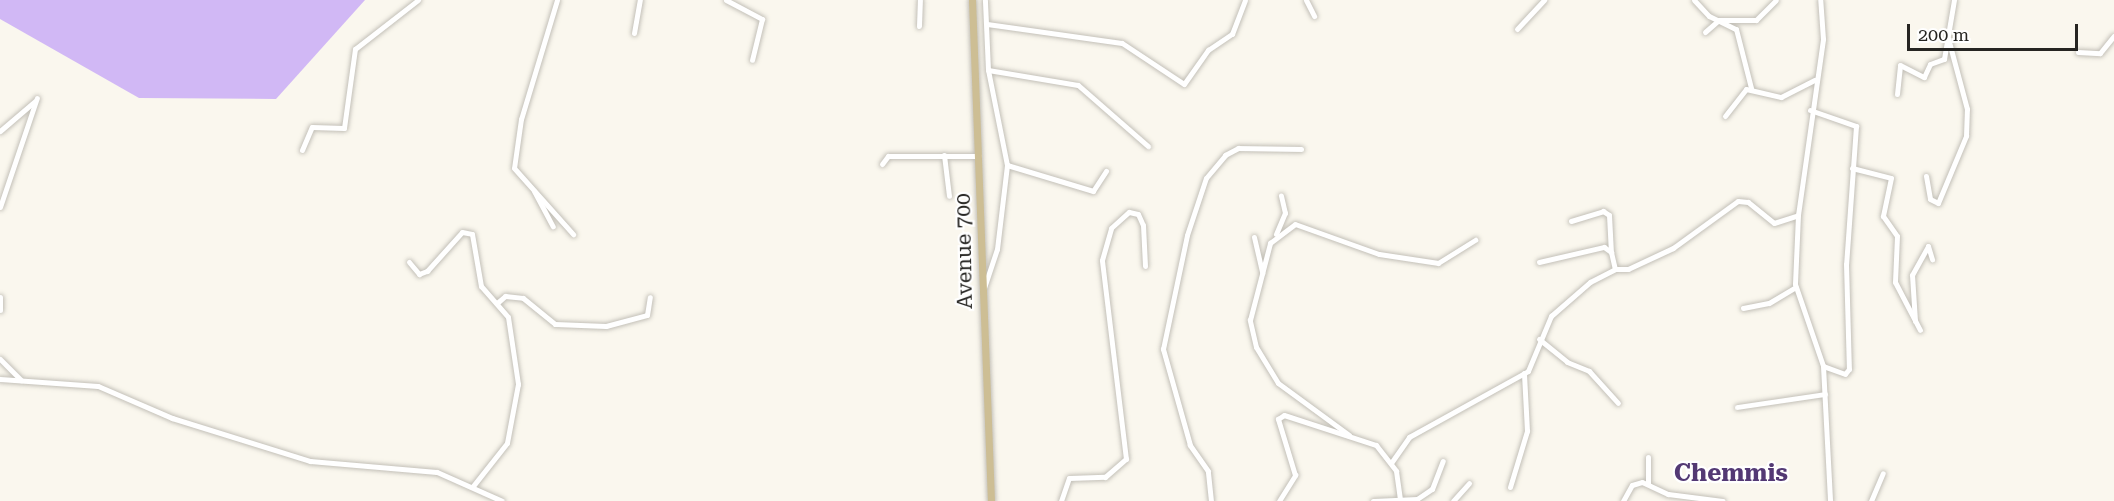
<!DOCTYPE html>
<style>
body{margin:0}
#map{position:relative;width:2114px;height:501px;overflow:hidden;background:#faf7ee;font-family:"Roboto Serif",serif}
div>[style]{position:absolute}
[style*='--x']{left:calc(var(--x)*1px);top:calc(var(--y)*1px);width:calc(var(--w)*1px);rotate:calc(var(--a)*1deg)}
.forest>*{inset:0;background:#d1b8f5}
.roads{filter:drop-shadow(0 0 2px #c3c0b8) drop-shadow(0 0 2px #c3c0b8)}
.minor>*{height:5px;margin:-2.5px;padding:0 2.5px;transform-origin:2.5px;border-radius:2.5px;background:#fff}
.major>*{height:7px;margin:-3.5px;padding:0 3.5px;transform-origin:3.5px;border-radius:3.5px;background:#cdbe94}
span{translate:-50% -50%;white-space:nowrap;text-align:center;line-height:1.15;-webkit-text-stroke:4.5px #fff;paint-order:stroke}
.street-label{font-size:21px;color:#262522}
.quarter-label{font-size:24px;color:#533974;font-weight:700}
.scale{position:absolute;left:1907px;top:24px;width:171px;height:27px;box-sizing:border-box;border:3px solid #262522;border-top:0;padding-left:8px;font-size:18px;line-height:21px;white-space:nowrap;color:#262522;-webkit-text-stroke:4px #fff;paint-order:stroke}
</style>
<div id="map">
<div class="forest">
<i style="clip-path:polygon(0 0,365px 0,276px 99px,139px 98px,0 19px)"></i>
</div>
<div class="roads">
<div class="minor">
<i style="--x:557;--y:0;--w:124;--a:106.8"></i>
<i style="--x:521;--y:119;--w:49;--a:98.1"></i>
<i style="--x:514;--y:168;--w:89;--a:48.2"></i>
<i style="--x:726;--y:0;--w:41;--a:27.8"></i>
<i style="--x:762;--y:19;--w:42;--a:103.7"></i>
<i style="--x:1306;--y:0;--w:18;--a:63"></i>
<i style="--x:1694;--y:0;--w:22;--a:47"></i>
<i style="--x:1709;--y:16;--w:30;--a:26"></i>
<i style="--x:1736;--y:29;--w:61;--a:75.7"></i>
<i style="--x:987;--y:24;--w:136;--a:8"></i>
<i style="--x:1122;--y:43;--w:74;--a:33.5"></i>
<i style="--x:1184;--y:84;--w:42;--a:-54.8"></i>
<i style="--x:1208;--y:50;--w:29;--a:-34"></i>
<i style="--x:1232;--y:34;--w:36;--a:-69"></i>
<i style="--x:919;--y:26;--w:26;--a:-88"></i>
<i style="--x:1517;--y:29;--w:40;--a:-47"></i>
<i style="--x:1705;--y:32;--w:18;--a:-41"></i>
<i style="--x:1719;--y:20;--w:37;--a:0"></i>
<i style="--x:1756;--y:20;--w:28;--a:-45"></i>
<i style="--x:634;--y:33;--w:34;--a:-80"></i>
<i style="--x:2078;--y:52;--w:22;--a:3"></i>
<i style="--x:2100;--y:53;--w:22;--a:-51"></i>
<i style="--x:988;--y:70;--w:91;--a:9.5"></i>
<i style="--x:1078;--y:85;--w:93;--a:41.1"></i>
<i style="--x:1897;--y:94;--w:29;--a:-84"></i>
<i style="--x:1900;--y:65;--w:27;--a:27"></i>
<i style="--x:1924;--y:77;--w:14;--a:-65"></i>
<i style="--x:1930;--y:64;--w:15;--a:-20"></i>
<i style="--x:1944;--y:59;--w:60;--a:-80.4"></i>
<i style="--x:1810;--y:110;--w:49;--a:19.2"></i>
<i style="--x:1856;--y:126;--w:138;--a:94.1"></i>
<i style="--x:1846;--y:264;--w:105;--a:88.4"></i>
<i style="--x:1849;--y:369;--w:6;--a:129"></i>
<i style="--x:1845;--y:374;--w:23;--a:-160"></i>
<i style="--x:1725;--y:116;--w:34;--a:-52"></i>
<i style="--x:1746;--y:89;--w:36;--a:13"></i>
<i style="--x:1781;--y:97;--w:38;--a:-27"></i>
<i style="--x:0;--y:131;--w:46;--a:-40.6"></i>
<i style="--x:302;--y:150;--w:25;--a:-67"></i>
<i style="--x:312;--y:127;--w:32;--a:2"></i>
<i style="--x:344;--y:128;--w:80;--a:-82.1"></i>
<i style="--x:355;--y:49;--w:80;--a:-37.9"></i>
<i style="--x:944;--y:155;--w:41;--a:83"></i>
<i style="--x:882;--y:164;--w:10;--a:-53"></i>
<i style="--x:888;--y:156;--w:91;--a:0"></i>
<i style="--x:1007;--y:165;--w:90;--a:16.8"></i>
<i style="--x:1093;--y:191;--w:24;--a:-57"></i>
<i style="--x:1852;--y:168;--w:40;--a:14.4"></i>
<i style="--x:1891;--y:178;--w:39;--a:102"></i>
<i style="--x:1883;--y:216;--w:24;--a:55"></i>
<i style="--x:1897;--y:236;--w:46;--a:92.5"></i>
<i style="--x:1895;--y:282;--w:54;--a:62.5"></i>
<i style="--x:1926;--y:176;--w:23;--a:80"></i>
<i style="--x:1930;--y:199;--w:9;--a:27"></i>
<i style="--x:1938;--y:203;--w:73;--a:-67.3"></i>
<i style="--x:1966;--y:136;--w:27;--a:-88"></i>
<i style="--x:1967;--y:109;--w:73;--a:-105"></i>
<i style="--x:534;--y:191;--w:40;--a:62"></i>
<i style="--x:0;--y:207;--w:115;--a:-71.3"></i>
<i style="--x:1798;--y:215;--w:69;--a:92.5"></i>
<i style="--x:1795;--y:284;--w:87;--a:71.1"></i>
<i style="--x:1823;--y:366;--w:135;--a:87"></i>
<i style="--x:1571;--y:221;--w:34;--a:-17"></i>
<i style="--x:1603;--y:211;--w:7;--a:34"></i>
<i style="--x:1609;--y:215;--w:37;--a:87"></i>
<i style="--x:1276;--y:234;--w:23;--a:-67"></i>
<i style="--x:1285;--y:213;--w:18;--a:-103"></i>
<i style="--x:1254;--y:237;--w:37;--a:77"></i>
<i style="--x:409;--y:262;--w:16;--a:50"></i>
<i style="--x:419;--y:274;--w:9;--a:-21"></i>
<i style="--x:427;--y:271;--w:52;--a:-48.1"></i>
<i style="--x:462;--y:232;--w:10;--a:11"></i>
<i style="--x:472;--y:234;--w:53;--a:80.2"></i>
<i style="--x:481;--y:286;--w:41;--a:48.9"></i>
<i style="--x:508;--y:317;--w:68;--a:81.5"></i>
<i style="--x:518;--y:384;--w:60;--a:100.6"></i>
<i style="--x:507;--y:443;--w:55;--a:128.3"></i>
<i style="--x:1539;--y:262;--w:67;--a:-13"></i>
<i style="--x:1604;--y:247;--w:9;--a:36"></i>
<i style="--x:1611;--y:252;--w:17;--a:77"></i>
<i style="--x:1615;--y:269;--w:13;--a:0"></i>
<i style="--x:1628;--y:269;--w:50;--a:-25"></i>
<i style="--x:1673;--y:248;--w:80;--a:-35.9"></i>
<i style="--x:1738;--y:201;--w:10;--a:6"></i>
<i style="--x:1748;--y:202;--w:33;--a:39"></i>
<i style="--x:1774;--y:223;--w:25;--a:-18"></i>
<i style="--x:1798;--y:215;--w:178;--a:-81.9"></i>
<i style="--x:1823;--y:39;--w:39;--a:-94"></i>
<i style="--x:984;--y:288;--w:41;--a:-71.6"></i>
<i style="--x:997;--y:249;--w:85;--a:-83.2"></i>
<i style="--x:1007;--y:165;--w:97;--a:-101.3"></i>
<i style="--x:988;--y:70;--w:70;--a:-92.5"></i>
<i style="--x:0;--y:297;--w:13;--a:90"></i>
<i style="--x:497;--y:303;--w:11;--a:-41"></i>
<i style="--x:505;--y:296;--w:18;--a:6"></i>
<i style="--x:523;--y:298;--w:41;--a:39.1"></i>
<i style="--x:555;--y:324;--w:51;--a:2.2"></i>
<i style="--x:606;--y:326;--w:42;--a:-15"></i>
<i style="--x:647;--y:315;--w:18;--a:-81"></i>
<i style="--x:1743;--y:308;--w:26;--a:-11"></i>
<i style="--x:1769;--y:303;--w:31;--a:-31"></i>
<i style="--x:1915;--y:321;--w:46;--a:-93.7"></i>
<i style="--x:1912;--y:275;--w:33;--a:-61"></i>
<i style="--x:1928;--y:246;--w:14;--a:73"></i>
<i style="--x:1539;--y:339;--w:36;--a:39"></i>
<i style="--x:1567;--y:362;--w:24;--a:22"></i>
<i style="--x:1589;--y:371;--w:43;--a:47.8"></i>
<i style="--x:0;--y:359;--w:30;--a:45"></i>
<i style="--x:0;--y:379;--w:98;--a:4.1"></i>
<i style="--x:98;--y:386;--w:81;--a:23.4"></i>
<i style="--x:172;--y:418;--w:145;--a:17.3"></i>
<i style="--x:310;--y:461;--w:127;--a:5"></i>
<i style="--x:437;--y:472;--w:71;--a:24"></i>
<i style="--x:1737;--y:407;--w:89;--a:-8.4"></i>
<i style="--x:1349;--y:435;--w:88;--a:-143.8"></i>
<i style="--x:1278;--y:383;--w:42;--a:-121.4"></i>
<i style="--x:1256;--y:347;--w:28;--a:-103"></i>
<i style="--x:1250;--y:320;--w:80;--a:-75.4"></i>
<i style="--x:1270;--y:243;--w:31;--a:-37"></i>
<i style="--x:1295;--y:224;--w:89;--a:19.7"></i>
<i style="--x:1379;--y:254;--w:60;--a:8.7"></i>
<i style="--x:1438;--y:263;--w:44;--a:-31.9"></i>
<i style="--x:1391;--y:463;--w:32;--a:-55"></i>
<i style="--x:1409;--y:437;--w:136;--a:-29"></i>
<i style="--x:1528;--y:371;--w:60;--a:-67.3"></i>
<i style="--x:1551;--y:316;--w:52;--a:-41.1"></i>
<i style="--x:1590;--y:282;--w:28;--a:-27"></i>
<i style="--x:1648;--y:483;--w:26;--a:-90"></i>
<i style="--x:1510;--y:487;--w:59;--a:-73.1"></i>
<i style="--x:1527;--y:431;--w:58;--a:-93"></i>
<i style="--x:1061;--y:501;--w:24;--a:-71"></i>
<i style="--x:1069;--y:478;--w:36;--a:-2"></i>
<i style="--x:1105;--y:477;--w:28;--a:-41"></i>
<i style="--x:1126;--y:459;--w:200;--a:-96.9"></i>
<i style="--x:1102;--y:260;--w:33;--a:-74"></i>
<i style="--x:1111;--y:228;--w:24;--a:-42"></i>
<i style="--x:1129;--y:212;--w:9;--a:13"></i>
<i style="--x:1138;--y:214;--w:12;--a:66"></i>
<i style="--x:1143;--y:225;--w:41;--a:87.2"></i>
<i style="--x:1211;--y:501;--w:30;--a:-96"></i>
<i style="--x:1208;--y:471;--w:32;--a:-125"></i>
<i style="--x:1190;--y:445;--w:100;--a:-105.7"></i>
<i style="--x:1163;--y:349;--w:116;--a:-78.1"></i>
<i style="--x:1187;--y:235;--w:60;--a:-71.6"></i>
<i style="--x:1206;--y:178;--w:30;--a:-50"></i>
<i style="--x:1225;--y:155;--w:15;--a:-28"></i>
<i style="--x:1238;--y:148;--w:63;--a:0.9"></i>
<i style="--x:1279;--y:501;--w:31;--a:-58"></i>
<i style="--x:1295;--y:475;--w:59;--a:-106.9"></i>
<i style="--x:1278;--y:419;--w:7;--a:-34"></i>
<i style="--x:1284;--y:415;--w:97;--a:18.1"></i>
<i style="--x:1376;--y:445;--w:33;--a:52"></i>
<i style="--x:1396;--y:471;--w:30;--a:82"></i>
<i style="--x:1373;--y:501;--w:44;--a:-2.6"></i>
<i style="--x:1417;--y:499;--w:18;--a:-34"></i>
<i style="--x:1432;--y:489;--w:30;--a:-69"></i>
<i style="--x:1453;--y:501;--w:24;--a:-48"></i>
<i style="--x:1623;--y:501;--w:18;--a:-61"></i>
<i style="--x:1632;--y:485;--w:10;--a:-17"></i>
<i style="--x:1642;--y:482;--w:29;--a:25"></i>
<i style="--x:1668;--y:494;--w:55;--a:7.3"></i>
<i style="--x:1871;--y:501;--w:30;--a:-67"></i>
</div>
<div class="major">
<i style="--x:972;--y:0;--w:501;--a:87.83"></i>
</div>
</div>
<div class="street-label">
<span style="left:964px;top:251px;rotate:-91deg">Avenue 700</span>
</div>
<div class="quarter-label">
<span style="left:1731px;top:474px">Chemmis</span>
</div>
<div class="scale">200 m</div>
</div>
